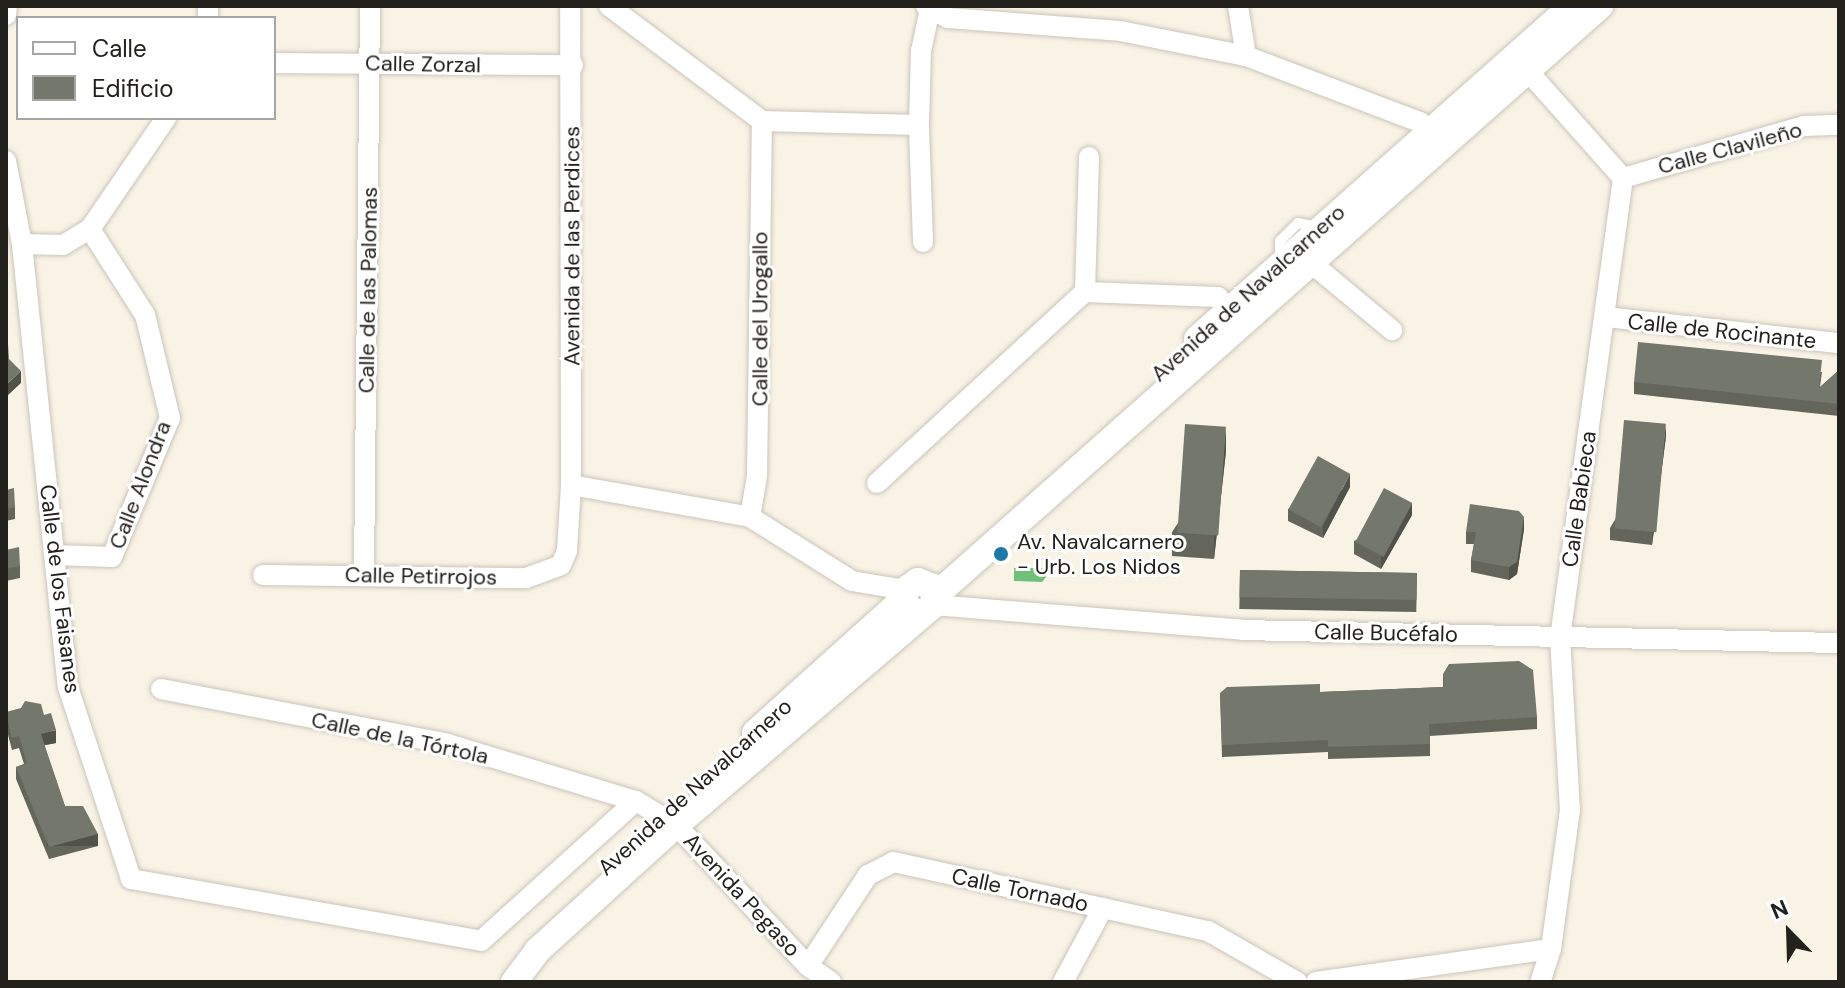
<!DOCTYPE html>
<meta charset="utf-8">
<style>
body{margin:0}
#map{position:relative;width:1845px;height:988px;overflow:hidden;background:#f9f3e6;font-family:"DM Sans",sans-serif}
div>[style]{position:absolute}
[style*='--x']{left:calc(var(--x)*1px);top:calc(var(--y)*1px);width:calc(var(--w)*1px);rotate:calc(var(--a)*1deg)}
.water>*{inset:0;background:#6fc078}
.roads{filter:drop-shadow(0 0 2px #cbc5b9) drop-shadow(0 0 2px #cbc5b9)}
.service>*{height:10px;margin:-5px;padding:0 5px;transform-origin:5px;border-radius:5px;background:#fff}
.minor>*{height:20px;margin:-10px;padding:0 10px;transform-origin:10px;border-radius:10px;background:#fff}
.tertiary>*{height:26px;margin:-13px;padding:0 13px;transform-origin:13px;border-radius:13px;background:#fff}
.wall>*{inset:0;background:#64665c;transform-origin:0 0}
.shaded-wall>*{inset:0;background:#51534b;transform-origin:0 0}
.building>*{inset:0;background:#74776b;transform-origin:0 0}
.dots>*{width:22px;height:22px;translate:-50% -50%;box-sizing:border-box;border:4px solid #fff;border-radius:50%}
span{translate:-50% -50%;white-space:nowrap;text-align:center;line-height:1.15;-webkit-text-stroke:6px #fff;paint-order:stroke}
.street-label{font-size:22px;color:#23211c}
.poi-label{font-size:22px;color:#23211c}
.left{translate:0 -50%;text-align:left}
.frame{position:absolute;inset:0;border:8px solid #23211c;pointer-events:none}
.legend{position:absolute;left:16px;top:16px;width:260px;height:104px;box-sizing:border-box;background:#fff;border:2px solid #a7a6a4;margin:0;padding:10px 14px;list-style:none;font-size:24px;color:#23211c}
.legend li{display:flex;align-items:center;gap:16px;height:40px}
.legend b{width:40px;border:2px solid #a7a6a4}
.north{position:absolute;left:1749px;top:892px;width:80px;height:80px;-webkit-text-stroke:6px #fff;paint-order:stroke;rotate:337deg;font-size:22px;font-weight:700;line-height:32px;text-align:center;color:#23211c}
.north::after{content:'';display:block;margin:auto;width:28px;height:36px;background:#23211c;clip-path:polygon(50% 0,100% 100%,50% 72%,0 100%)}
</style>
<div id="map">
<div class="water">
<i style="clip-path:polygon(1014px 568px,1042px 568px,1046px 577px,1042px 582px,1014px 581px)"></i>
</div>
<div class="roads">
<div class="service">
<i style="--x:1280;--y:258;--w:17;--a:-90"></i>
<i style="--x:1280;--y:241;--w:25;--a:-45"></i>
<i style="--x:1298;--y:223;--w:20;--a:11"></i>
</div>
<div class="minor">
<i style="--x:609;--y:6;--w:191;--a:36.9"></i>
<i style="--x:762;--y:121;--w:157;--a:1.5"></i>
<i style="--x:926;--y:6;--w:25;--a:29"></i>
<i style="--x:948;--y:18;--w:172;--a:4.3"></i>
<i style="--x:1120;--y:31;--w:128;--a:11.2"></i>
<i style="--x:1246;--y:56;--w:186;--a:20.8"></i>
<i style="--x:1420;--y:122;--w:27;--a:36"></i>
<i style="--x:1238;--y:6;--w:51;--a:80.9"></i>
<i style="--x:6;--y:15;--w:9;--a:-84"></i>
<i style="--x:208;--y:18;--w:12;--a:-90"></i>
<i style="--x:1519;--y:61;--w:157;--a:48.4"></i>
<i style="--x:1623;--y:178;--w:463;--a:97.8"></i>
<i style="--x:1560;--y:637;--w:173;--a:86.7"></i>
<i style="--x:1570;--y:810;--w:140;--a:97.8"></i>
<i style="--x:1551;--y:949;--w:35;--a:108"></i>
<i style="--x:274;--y:63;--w:299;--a:0.4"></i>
<i style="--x:6;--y:161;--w:85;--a:79.1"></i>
<i style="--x:22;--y:244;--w:445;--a:84.1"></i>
<i style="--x:68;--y:687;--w:202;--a:71.8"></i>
<i style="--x:131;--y:879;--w:355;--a:10"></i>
<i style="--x:481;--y:941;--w:209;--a:-42.1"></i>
<i style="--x:1623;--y:178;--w:188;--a:-16"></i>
<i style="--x:1804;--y:126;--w:35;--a:-2"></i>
<i style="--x:923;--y:242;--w:117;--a:-92"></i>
<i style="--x:919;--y:125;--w:74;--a:-88.5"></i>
<i style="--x:921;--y:51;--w:43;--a:-77.9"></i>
<i style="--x:22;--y:244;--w:41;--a:1.4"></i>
<i style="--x:63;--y:245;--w:31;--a:-31"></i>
<i style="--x:90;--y:229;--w:135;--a:-55.6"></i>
<i style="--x:1310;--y:262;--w:107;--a:39.7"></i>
<i style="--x:1085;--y:292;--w:135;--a:-88.3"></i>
<i style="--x:1606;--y:317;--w:234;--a:6.4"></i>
<i style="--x:877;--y:483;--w:282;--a:-42.6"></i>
<i style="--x:1085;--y:292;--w:133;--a:2.2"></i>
<i style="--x:1218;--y:297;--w:29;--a:52"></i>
<i style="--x:571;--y:485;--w:182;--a:10.1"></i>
<i style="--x:750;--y:517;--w:120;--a:32.1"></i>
<i style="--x:852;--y:581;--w:54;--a:9.6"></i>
<i style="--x:750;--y:517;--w:42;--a:-80.3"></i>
<i style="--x:757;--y:476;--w:355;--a:-89.2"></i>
<i style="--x:54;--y:555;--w:58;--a:2"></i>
<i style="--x:112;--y:557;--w:151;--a:-67.4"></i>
<i style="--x:170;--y:418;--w:106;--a:-103.6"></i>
<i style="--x:145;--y:315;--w:102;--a:-122.6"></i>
<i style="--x:263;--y:575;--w:263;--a:0.7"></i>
<i style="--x:526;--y:578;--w:37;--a:-20"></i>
<i style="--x:561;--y:565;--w:15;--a:-67"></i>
<i style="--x:567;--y:551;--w:66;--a:-86.5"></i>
<i style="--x:571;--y:485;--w:479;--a:-90.1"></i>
<i style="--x:364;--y:575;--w:569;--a:-89.4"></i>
<i style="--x:934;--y:605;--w:309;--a:4.6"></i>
<i style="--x:1242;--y:630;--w:597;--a:1.25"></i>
<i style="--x:161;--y:689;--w:292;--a:10.8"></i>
<i style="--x:448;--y:744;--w:196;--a:16.9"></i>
<i style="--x:636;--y:801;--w:47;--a:31"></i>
<i style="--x:676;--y:825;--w:193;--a:46.9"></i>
<i style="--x:831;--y:982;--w:28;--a:-145"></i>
<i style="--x:808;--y:966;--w:109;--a:-56.6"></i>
<i style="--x:868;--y:875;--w:28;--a:-27"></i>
<i style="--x:893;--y:862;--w:322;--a:12.4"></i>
<i style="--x:1208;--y:931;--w:103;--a:29.8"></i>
<i style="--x:1063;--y:982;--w:84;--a:-61.6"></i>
<i style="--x:1316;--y:982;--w:237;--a:-8"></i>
</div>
<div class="tertiary">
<i style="--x:1197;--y:339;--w:502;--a:-41.61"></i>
<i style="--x:936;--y:595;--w:888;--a:-41.57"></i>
<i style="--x:755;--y:733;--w:200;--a:-42"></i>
<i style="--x:514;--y:982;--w:39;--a:-53"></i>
<i style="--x:537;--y:951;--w:188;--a:-42.2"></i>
<i style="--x:676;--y:825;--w:339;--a:-40.5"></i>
<i style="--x:934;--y:605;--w:18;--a:-93"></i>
<i style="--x:933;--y:587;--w:16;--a:-158"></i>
<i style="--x:918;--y:581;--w:16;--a:145"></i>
<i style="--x:905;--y:590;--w:9;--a:96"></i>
<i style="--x:904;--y:599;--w:11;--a:63"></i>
<i style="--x:909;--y:609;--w:12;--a:20"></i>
</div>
</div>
<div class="wall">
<i style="clip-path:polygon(1839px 370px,1839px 416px,1634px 394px,1634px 382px,1822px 372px,1820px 387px)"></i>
<i style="clip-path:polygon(6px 423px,8px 447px,8px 460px,6px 460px)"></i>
<i style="clip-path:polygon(1666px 436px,1652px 545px,1610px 540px,1610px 528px)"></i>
<i style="clip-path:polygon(1226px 451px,1214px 559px,1172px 556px,1172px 532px)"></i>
<i style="clip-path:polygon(1350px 487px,1323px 538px,1288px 521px,1288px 509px)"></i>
<i style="clip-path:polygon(6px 490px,15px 507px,15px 519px,6px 521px)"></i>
<i style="clip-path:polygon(1412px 515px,1381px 569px,1354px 554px,1354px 541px)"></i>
<i style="clip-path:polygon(1524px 529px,1517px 574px,1509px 580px,1471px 572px,1471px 560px,1474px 544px,1466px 544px,1466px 532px)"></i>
<i style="clip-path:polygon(6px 550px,20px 566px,20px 578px,6px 581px)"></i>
<i style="left:1240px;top:570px;width:177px;height:39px;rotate:1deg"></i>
<i style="clip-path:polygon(1443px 674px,1537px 717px,1537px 729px,1430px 736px,1430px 756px,1328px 759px,1328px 752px,1222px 757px,1220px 693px,1320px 692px,1443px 687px)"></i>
<i style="clip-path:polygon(6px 712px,44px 715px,56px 743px,44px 745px,65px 806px,98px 846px,49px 859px,16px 779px,16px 767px,24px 764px,19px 748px,12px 750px,6px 727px)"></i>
</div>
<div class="shaded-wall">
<i style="clip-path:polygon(21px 371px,21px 383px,6px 397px,6px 385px)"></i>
<i style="clip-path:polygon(1666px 424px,1666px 436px,1652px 545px,1652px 533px)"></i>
<i style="clip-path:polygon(1226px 427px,1226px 451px,1214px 559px,1214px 536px)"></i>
<i style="clip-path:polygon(1350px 474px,1350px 487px,1323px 538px,1323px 526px)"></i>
<i style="clip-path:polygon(1412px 503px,1412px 515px,1381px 569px,1381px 557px)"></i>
<i style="clip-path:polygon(1524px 517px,1524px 529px,1517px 574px,1509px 580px,1509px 567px)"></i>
<i style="clip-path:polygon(56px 730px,56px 743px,41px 746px,41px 734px)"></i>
<i style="left:98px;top:834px;width:12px;height:51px;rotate:90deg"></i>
</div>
<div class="building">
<i style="clip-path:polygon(6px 312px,9px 359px,21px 371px,6px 385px)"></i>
<i style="clip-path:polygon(1638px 342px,1822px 360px,1819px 388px,1839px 370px,1839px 404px,1634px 382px)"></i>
<i style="left:1624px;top:420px;width:42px;height:109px;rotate:5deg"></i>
<i style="clip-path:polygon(6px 423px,8px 447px,6px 448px)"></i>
<i style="left:1185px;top:424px;width:41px;height:109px;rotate:4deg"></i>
<i style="left:1318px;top:456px;width:37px;height:61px;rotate:29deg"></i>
<i style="clip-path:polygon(14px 488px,15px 507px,6px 509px,6px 490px)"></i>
<i style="left:1384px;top:488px;width:32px;height:61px;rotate:28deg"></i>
<i style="clip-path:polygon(1470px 504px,1519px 511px,1524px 517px,1517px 562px,1509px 567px,1471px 560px,1476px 532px,1466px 532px)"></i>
<i style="clip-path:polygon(19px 547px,20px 566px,6px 569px,6px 550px)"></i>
<i style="left:1240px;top:570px;width:177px;height:27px;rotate:1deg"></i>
<i style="clip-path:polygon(1519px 661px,1533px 670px,1537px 717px,1429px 724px,1430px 744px,1328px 747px,1328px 740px,1222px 745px,1220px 693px,1227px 687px,1320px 684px,1320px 692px,1444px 687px,1443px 674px,1449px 664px)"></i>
<i style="clip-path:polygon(25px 701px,41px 704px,44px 715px,51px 713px,56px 730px,41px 734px,65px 806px,83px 806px,98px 834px,49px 847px,16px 767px,27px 763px,19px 736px,12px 738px,6px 715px,6px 712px,21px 708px)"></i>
</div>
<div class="dots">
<i style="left:1001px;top:554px;background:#1b7aa7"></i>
</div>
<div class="street-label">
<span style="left:423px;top:64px;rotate:1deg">Calle Zorzal</span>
<span style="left:1730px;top:148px;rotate:-15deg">Calle Clavileño</span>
<span style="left:572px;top:246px;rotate:-90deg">Avenida de las Perdices</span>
<span style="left:368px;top:290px;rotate:-89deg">Calle de las Palomas</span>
<span style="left:1248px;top:293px;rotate:-42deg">Avenida de Navalcarnero</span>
<span style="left:760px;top:319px;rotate:-90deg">Calle del Urogallo</span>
<span style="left:1722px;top:331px;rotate:6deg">Calle de Rocinante</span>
<span style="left:140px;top:485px;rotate:-69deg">Calle Alondra</span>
<span style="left:1579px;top:499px;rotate:-82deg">Calle Babieca</span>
<span style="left:421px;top:576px;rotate:1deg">Calle Petirrojos</span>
<span style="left:60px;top:589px;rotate:83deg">Calle de los Faisanes</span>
<span style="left:1386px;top:633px;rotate:1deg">Calle Bucéfalo</span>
<span style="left:400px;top:738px;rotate:12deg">Calle de la Tórtola</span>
<span style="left:695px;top:787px;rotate:-42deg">Avenida de Navalcarnero</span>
<span style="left:1020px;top:890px;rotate:12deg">Calle Tornado</span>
<span style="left:742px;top:895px;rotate:47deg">Avenida Pegaso</span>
</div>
<div class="poi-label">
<span class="left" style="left:1017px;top:554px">Av. Navalcarnero<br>- Urb. Los Nidos</span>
</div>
<div class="frame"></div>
<ul class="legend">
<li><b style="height:10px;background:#fff"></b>Calle</li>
<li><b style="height:22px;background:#74776b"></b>Edificio</li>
</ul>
<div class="north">N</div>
</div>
